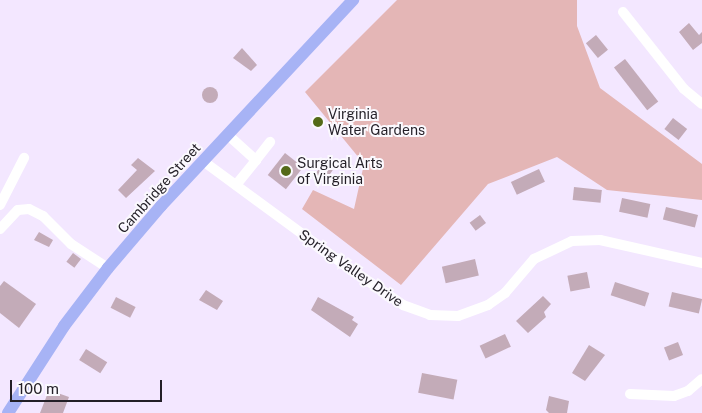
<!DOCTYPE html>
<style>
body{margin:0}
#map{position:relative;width:702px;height:413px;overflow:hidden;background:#f3e7ff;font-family:"Public Sans",sans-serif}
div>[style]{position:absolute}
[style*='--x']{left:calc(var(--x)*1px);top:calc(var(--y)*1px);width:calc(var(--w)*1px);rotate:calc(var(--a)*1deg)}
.green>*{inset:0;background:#e4b6b6}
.building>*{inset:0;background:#c3abb8;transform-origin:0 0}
.round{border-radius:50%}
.minor>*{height:10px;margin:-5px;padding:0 5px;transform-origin:5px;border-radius:5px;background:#fff}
.major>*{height:12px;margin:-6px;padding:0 6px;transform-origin:6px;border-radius:6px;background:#a7b3f5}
.dots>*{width:14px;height:14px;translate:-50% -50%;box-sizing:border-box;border:2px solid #fbf9fe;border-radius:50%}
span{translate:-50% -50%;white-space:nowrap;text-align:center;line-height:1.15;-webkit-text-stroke:4px #fbf9fe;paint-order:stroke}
.poi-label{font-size:14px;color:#231f27}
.left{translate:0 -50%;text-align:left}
.street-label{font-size:14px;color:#231f27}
.scale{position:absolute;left:10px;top:380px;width:152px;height:22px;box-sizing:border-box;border:2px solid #231f27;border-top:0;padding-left:6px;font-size:15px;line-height:18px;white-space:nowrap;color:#231f27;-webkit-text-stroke:4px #fbf9fe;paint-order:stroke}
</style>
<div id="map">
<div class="green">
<i style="clip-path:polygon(397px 0,577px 0,577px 26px,600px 88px,702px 164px,702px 200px,607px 190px,557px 157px,488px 184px,401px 285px,302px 209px,313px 190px,354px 209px,364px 164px,305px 92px)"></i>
</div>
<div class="building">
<i style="clip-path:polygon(689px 23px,699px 35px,702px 32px,702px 43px,693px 50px,679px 32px)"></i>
<i style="left:596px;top:35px;width:19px;height:13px;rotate:51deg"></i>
<i style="clip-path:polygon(242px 48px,257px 65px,251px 71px,233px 58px)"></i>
<i style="left:625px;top:59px;width:54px;height:14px;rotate:52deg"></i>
<i class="round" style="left:202px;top:87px;width:16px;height:16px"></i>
<i style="left:673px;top:118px;width:18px;height:14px;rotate:38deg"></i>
<i style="left:285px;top:153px;width:23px;height:28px;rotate:38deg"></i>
<i style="clip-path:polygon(138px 158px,155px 171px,126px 198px,118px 190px,137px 170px,131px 165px)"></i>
<i style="left:323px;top:163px;width:12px;height:16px;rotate:35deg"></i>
<i style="left:539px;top:169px;width:14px;height:31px;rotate:65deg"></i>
<i style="left:574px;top:187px;width:28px;height:13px;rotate:6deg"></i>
<i style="left:622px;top:198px;width:29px;height:14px;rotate:12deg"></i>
<i style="left:666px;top:207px;width:33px;height:13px;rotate:14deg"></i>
<i style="left:480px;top:215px;width:10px;height:13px;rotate:53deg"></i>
<i style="clip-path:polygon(39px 232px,53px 240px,49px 247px,34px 240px)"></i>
<i style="left:73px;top:253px;width:10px;height:11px;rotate:37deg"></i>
<i style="left:475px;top:259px;width:17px;height:34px;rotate:77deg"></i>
<i style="left:587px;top:272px;width:16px;height:20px;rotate:79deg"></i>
<i style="clip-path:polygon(4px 281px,36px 304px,19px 328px,0 313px,0 286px)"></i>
<i style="left:615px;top:282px;width:36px;height:14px;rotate:18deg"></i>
<i style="clip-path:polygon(206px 290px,223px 301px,217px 310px,199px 300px)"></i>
<i style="left:672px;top:292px;width:31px;height:15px;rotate:13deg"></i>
<i style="clip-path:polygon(543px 296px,551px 304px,544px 312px,546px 317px,528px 333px,516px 321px)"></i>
<i style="left:116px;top:297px;width:22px;height:12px;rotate:27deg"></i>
<i style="clip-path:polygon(318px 297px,354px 317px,352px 320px,358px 324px,350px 337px,311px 310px)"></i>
<i style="left:505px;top:334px;width:14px;height:28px;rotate:65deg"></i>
<i style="left:678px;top:342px;width:14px;height:15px;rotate:69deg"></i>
<i style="clip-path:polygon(589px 345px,605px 355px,585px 381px,572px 373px)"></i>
<i style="left:86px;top:349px;width:25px;height:13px;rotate:32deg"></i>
<i style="left:422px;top:373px;width:36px;height:20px;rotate:11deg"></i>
<i style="clip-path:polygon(49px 390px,69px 397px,63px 413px,40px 413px)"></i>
<i style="clip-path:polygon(549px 396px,569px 401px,567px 413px,549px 413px,546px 410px)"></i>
</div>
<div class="minor">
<i style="--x:623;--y:12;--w:98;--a:51.6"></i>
<i style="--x:684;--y:89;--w:23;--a:40"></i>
<i style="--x:228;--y:135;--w:38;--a:42"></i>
<i style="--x:256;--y:160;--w:23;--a:-52"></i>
<i style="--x:203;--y:161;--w:174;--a:36.3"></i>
<i style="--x:343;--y:264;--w:73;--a:34.3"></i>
<i style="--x:403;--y:305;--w:29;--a:20"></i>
<i style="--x:430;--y:315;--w:28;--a:2"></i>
<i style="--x:458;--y:316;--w:32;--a:-20"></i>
<i style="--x:488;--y:305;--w:21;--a:-35"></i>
<i style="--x:505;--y:293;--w:45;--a:-49.5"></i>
<i style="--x:534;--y:259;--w:42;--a:-25.3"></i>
<i style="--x:572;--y:241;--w:28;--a:-2"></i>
<i style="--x:600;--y:240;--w:105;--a:12.7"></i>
<i style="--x:236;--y:185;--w:32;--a:-51"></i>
<i style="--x:0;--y:205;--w:53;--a:-62.9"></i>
<i style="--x:0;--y:229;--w:26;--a:-47"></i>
<i style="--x:18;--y:210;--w:11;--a:-5"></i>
<i style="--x:29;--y:209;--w:16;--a:27"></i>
<i style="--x:43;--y:216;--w:40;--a:45"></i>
<i style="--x:71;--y:244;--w:44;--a:33"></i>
<i style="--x:630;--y:394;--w:44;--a:2.6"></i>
<i style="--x:674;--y:396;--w:15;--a:-20"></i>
<i style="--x:688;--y:391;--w:18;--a:-41"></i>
</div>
<div class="major">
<i style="--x:8;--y:413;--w:103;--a:-57.2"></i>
<i style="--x:64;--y:326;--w:73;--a:-52.8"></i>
<i style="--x:108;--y:268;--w:82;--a:-49.5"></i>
<i style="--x:161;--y:206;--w:282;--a:-47"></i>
</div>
<div class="dots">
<i style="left:318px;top:122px;background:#546a18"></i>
<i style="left:286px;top:171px;background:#546a18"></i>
</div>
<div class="poi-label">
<span class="left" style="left:328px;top:122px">Virginia<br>Water Gardens</span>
<span class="left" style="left:297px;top:171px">Surgical Arts<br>of Virginia</span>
</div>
<div class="street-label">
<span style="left:159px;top:188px;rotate:-48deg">Cambridge Street</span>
<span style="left:351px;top:268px;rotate:35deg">Spring Valley Drive</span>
</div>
<div class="scale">100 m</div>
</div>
